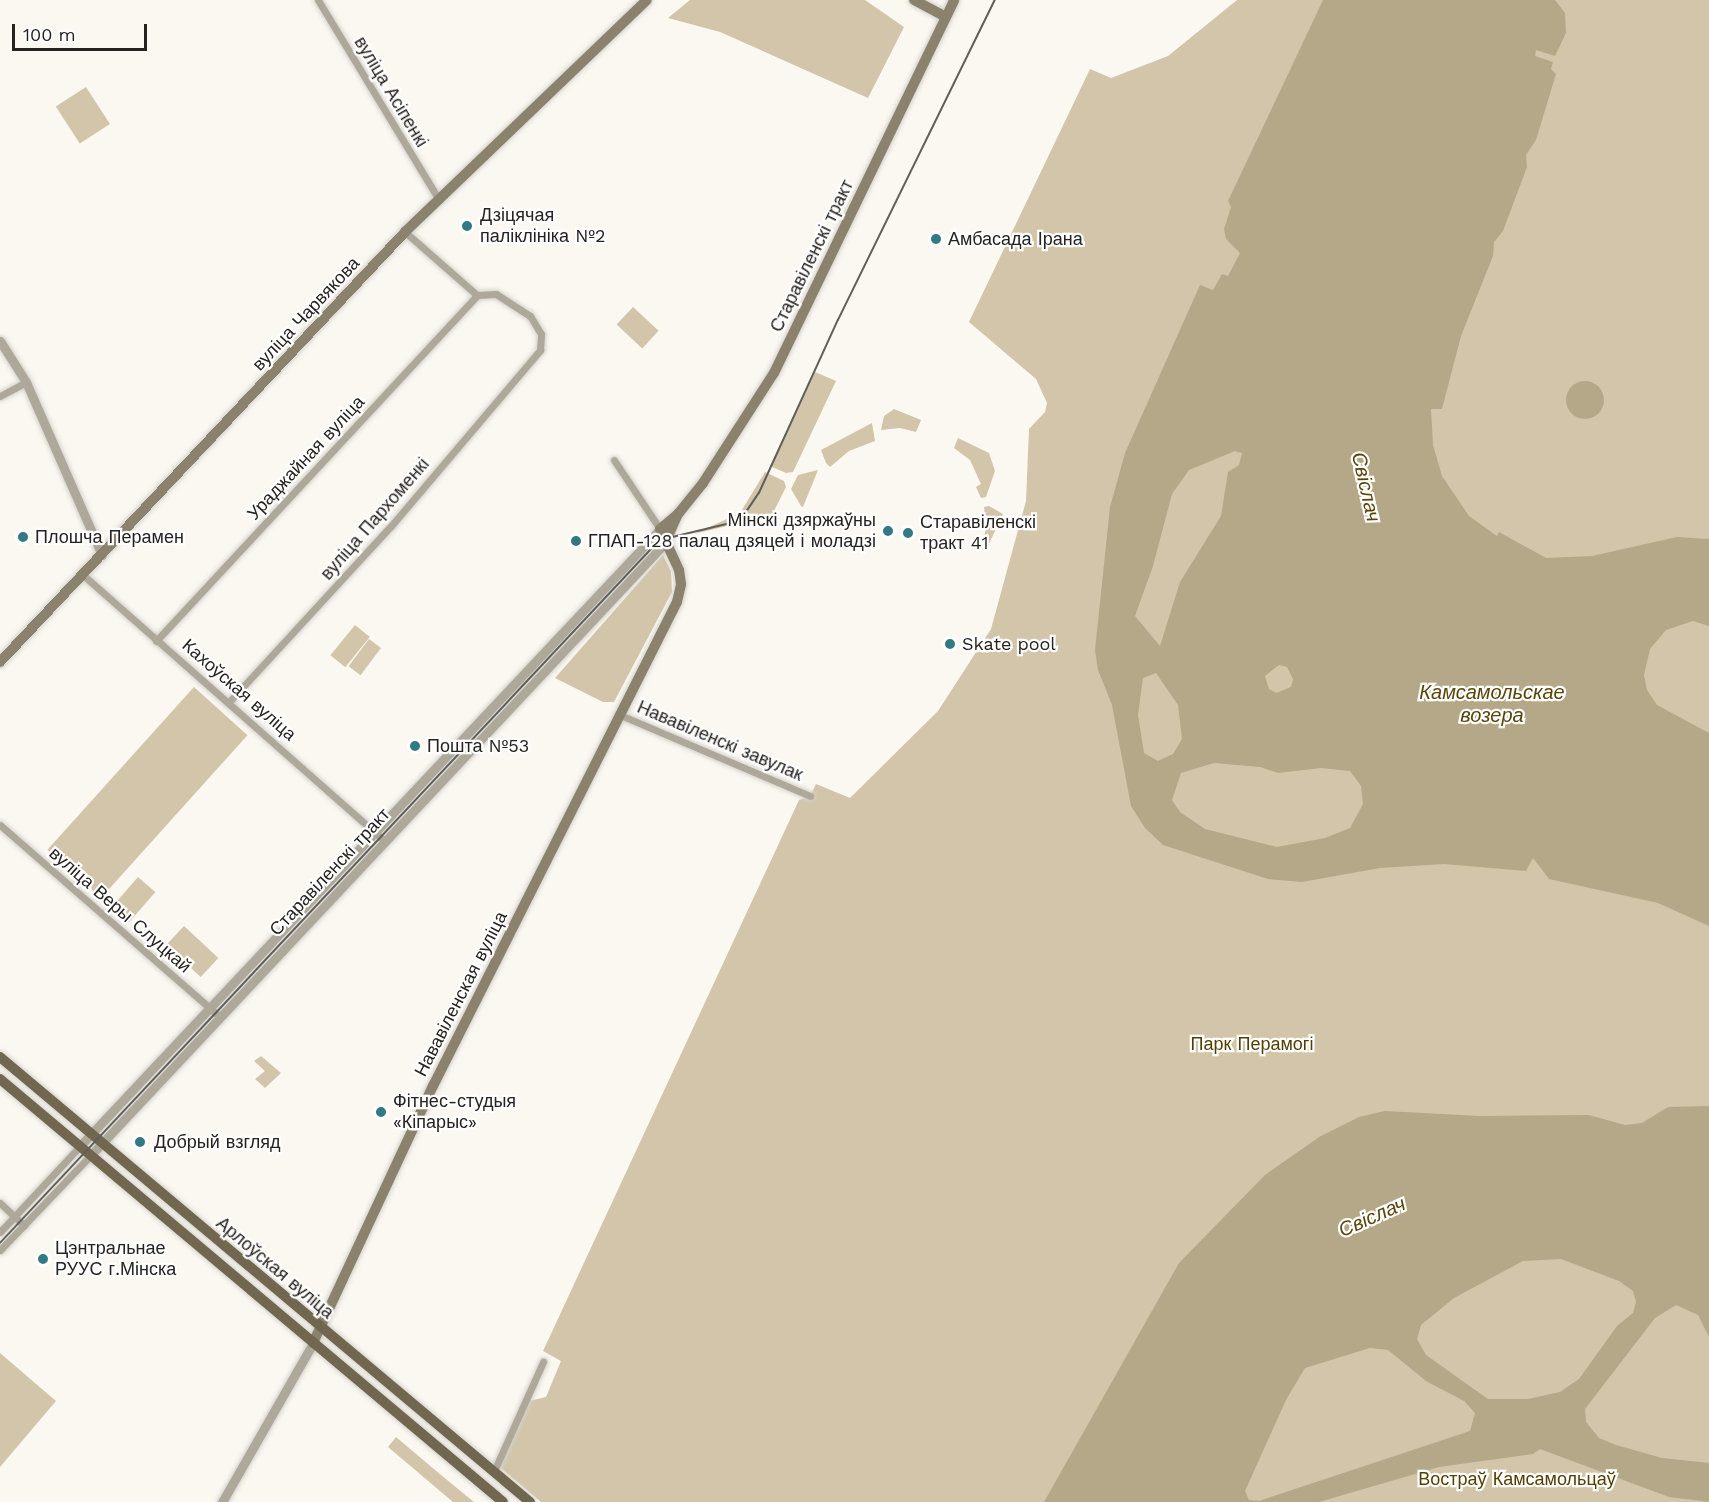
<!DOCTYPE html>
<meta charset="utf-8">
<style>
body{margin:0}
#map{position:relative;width:1709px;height:1502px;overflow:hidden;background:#fbf8f2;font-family:"Work Sans",sans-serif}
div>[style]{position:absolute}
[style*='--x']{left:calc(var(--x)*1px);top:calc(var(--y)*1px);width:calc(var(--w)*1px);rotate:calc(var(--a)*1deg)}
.green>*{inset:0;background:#d2c5a9;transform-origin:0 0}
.water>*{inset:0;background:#b5a888}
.round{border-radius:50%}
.roads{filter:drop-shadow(0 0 2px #d4d2cc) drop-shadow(0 0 2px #d4d2cc)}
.minor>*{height:7px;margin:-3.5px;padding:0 3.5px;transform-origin:3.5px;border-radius:3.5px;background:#aea89b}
.tertiary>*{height:9px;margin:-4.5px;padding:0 4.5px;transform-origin:4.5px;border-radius:4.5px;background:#aea89b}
.secondary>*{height:10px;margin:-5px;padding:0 5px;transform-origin:5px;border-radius:5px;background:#8b826e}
.primary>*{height:10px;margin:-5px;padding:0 5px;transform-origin:5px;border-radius:5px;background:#71674e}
.tram>*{height:1.5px;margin:-0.75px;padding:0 0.75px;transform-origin:0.75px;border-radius:0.75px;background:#605e5a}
.dots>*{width:16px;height:16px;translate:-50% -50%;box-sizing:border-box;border:3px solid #fff;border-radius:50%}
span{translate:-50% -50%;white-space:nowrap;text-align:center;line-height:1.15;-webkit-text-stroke:4.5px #fff;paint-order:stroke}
.street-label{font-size:18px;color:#242320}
.poi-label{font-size:18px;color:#242320}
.left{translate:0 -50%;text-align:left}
.right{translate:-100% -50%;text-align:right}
.park-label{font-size:18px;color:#523e02}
.water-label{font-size:20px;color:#59450b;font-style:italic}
.scale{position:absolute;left:12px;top:24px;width:135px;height:27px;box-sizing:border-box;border:3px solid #242320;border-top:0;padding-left:8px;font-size:18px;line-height:21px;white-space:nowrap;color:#242320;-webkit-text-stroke:4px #fff;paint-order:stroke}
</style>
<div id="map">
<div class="green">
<i style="clip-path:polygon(690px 0,865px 0,904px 27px,868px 98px,720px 32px,668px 18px)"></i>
<i style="clip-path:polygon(1237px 0,1709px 0,1709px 1502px,541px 1502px,497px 1465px,525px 1402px,546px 1397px,561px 1361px,543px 1351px,799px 800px,810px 796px,816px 784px,850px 798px,938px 711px,991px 629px,1026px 501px,1029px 429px,1045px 412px,1047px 403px,1036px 379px,969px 322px,1090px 69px,1111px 78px,1168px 56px)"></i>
<i style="left:86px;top:87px;width:44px;height:36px;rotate:57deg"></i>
<i style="left:633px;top:307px;width:35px;height:24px;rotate:43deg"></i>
<i style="clip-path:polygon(815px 372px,836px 381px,793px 472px,786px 473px,770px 466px)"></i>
<i style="clip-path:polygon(894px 409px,921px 420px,916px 432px,900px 428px,881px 430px,884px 416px)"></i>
<i style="clip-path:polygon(872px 423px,875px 441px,849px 451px,830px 467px,826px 463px,821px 450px)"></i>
<i style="clip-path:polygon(958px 438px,989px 453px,995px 471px,986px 497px,981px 498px,976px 487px,981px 484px,970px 460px,954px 448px)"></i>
<i style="clip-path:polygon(818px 470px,803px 507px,801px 506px,791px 489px,798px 475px)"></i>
<i style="clip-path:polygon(765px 472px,784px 481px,786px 487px,772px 515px,694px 534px,740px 513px)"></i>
<i style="clip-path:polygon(989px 506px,1003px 514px,986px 550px,982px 549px,986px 527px,984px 507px)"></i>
<i style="clip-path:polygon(663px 555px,671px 571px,672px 592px,614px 702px,603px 702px,555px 678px)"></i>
<i style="left:355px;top:625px;width:19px;height:39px;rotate:39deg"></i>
<i style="left:369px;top:639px;width:15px;height:34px;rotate:37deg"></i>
<i style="left:194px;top:687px;width:72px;height:219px;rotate:42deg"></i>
<i style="left:138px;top:877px;width:23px;height:40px;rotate:41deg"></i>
<i style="left:184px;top:926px;width:47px;height:26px;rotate:43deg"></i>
<i style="clip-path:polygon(261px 1056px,281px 1073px,265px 1088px,255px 1079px,265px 1071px,254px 1061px)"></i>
<i style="clip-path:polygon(0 1353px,56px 1401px,0 1467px)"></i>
<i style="clip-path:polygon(396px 1437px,441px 1475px,474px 1502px,453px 1502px,388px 1447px)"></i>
</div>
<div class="water">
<i style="clip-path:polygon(evenodd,1323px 0,1555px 0,1565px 13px,1566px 33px,1555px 56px,1536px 50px,1535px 56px,1553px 62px,1551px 69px,1556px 74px,1536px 140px,1526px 155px,1527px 167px,1503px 231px,1494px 242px,1493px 256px,1461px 336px,1442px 409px,1431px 409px,1433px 445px,1442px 476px,1469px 516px,1497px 536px,1499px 532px,1546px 558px,1592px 556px,1677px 537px,1709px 539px,1709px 626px,1693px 621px,1666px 630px,1650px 649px,1644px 675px,1647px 690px,1657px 705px,1709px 733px,1709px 926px,1658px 903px,1549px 879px,1533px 858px,1526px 871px,1444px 864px,1380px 868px,1302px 882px,1268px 879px,1163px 845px,1145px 828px,1131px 806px,1112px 705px,1098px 670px,1095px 650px,1110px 507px,1125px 453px,1200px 285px,1213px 290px,1222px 274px,1228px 276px,1240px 253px,1226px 239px,1224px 229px,1231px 207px,1228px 201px,1323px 0,1235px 451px,1242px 453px,1239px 465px,1228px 472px,1221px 516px,1180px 582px,1160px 646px,1135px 616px,1153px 566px,1172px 494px,1189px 470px,1235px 451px,1323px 0,1279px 665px,1287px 667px,1293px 679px,1291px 687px,1276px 693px,1269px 689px,1265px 676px,1279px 665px,1323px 0,1156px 673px,1178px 705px,1182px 739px,1173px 754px,1158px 761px,1144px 753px,1138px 715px,1143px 678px,1156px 673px,1323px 0,1214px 763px,1260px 767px,1278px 773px,1321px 768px,1350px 771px,1361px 786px,1363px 804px,1350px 828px,1325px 838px,1277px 847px,1205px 829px,1180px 812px,1172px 800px,1181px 773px,1214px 763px)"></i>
<i class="round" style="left:1566px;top:381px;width:38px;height:38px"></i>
<i style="clip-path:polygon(evenodd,1709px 1106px,1709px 1337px,1698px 1315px,1676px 1305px,1655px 1318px,1585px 1409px,1586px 1422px,1599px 1438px,1616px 1445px,1662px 1458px,1709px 1463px,1709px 1502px,1669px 1497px,1540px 1449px,1533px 1454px,1439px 1467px,1319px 1502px,1044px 1502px,1179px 1263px,1265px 1175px,1319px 1137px,1359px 1117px,1385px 1111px,1480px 1116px,1589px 1115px,1625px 1125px,1642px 1123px,1668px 1107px,1709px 1106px,1561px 1259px,1619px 1281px,1633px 1291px,1636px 1302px,1633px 1313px,1617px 1326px,1579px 1379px,1560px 1392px,1528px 1399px,1488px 1399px,1426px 1355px,1417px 1339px,1421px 1325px,1454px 1298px,1523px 1261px,1561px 1259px,1709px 1106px,1370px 1348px,1388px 1350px,1426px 1381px,1464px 1401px,1475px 1413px,1470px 1431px,1259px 1501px,1249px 1500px,1245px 1491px,1286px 1400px,1305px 1368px,1370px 1348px)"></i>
</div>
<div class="roads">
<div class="minor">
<i style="--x:318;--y:0;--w:234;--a:58.8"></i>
<i style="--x:405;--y:232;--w:96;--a:41.2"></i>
<i style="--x:0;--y:396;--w:30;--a:-28"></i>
<i style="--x:614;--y:460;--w:83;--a:56.3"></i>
<i style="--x:83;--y:575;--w:401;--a:41.4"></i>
<i style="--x:156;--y:641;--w:472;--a:-47.1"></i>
<i style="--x:228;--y:703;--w:241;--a:-47.4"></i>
<i style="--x:391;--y:526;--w:231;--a:-49.7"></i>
<i style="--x:540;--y:350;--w:16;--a:-86"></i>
<i style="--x:541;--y:334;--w:21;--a:-121"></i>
<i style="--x:530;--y:316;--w:40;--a:-147.1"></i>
<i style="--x:496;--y:294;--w:19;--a:177"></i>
<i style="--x:618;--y:714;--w:209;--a:23.1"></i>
<i style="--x:0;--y:825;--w:292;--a:41.1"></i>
<i style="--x:0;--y:1203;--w:33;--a:43"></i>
<i style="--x:0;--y:1232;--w:115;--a:-47.1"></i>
<i style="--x:0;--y:1250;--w:129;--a:-46.3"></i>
<i style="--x:494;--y:1471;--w:120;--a:-65.8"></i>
</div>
<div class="tertiary">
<i style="--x:0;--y:341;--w:49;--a:57.6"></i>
<i style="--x:26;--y:382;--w:189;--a:66.3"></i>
<i style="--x:78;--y:1148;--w:850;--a:-46.76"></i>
<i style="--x:89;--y:1157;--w:842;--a:-46.83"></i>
<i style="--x:222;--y:1502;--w:183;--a:-60.2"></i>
</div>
<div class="secondary">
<i style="--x:914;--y:0;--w:36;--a:28"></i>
<i style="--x:665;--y:543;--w:32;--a:-66"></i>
<i style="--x:0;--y:662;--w:591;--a:-46.71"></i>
<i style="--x:405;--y:232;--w:335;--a:-43.8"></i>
<i style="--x:313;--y:1343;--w:284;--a:-65"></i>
<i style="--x:433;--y:1086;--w:542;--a:-63.25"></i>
<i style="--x:677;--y:602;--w:18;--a:-77"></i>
<i style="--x:681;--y:584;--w:14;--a:-98"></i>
<i style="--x:679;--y:570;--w:45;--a:-114.9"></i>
<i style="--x:660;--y:529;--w:23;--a:-40"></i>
<i style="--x:678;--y:514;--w:40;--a:-51"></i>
<i style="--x:703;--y:483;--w:131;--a:-57.2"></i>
<i style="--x:774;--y:373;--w:414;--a:-64.2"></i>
</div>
<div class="primary">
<i style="--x:0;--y:1057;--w:692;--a:40.02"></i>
<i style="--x:0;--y:1079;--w:657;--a:40.06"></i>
</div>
</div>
<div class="tram">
<i style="--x:0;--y:1243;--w:952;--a:-46.83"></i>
<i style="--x:651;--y:549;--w:16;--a:-38"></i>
<i style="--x:664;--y:539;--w:65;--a:-13.4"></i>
<i style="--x:727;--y:524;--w:22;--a:-32"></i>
<i style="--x:746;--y:512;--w:23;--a:-56"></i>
<i style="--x:759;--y:493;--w:190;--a:-65.5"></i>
<i style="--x:838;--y:320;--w:356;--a:-63.9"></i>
</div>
<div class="dots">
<i style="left:467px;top:226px;background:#337985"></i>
<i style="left:936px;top:239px;background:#337985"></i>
<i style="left:888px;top:531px;background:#337985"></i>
<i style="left:908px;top:533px;background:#337985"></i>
<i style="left:23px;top:537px;background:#337985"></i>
<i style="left:576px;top:541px;background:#337985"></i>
<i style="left:950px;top:644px;background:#337985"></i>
<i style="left:415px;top:746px;background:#337985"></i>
<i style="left:381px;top:1112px;background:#337985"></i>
<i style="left:140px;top:1142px;background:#337985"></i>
<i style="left:43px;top:1259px;background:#337985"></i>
</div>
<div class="street-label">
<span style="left:391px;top:92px;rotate:59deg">вуліца Асіпенкі</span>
<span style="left:812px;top:256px;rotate:-64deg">Старавіленскі тракт</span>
<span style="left:306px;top:314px;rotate:-47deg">вуліца Чарвякова</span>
<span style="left:306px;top:458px;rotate:-47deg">Ураджайная вуліца</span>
<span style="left:375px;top:519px;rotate:-49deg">вуліца Пархоменкі</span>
<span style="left:239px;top:690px;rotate:41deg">Кахоўская вуліца</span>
<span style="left:720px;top:741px;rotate:23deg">Нававіленскі завулак</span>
<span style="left:330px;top:872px;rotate:-47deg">Старавіленскі тракт</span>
<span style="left:120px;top:910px;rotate:41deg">вуліца Веры Слуцкай</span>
<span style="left:461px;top:994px;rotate:-63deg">Нававіленская вуліца</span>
<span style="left:275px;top:1268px;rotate:40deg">Арлоўская вуліца</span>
</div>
<div class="poi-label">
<span class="left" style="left:480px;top:226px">Дзіцячая<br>паліклініка №2</span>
<span class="left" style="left:948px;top:239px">Амбасада Ірана</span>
<span class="right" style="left:876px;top:531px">Мінскі дзяржаўны<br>палац дзяцей і моладзі</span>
<span class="left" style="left:920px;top:533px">Старавіленскі<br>тракт 41</span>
<span class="left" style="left:35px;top:537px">Плошча Перамен</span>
<span class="left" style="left:588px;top:541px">ГПАП-128</span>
<span class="left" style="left:962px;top:644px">Skate pool</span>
<span class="left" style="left:427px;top:746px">Пошта №53</span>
<span class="left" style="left:393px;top:1112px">Фітнес-студыя<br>«Кіпарыс»</span>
<span class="left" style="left:154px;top:1142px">Добрый взгляд</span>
<span class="left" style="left:55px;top:1259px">Цэнтральнае<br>РУУС г.Мінска</span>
</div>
<div class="park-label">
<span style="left:1252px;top:1044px">Парк Перамогі</span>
<span style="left:1517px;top:1479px">Востраў Камсамольцаў</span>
</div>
<div class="water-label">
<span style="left:1366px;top:487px;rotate:77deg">Свіслач</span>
<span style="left:1492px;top:704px">Камсамольскае<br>возера</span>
<span style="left:1372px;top:1217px;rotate:-24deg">Свіслач</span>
</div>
<div class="scale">100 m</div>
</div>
